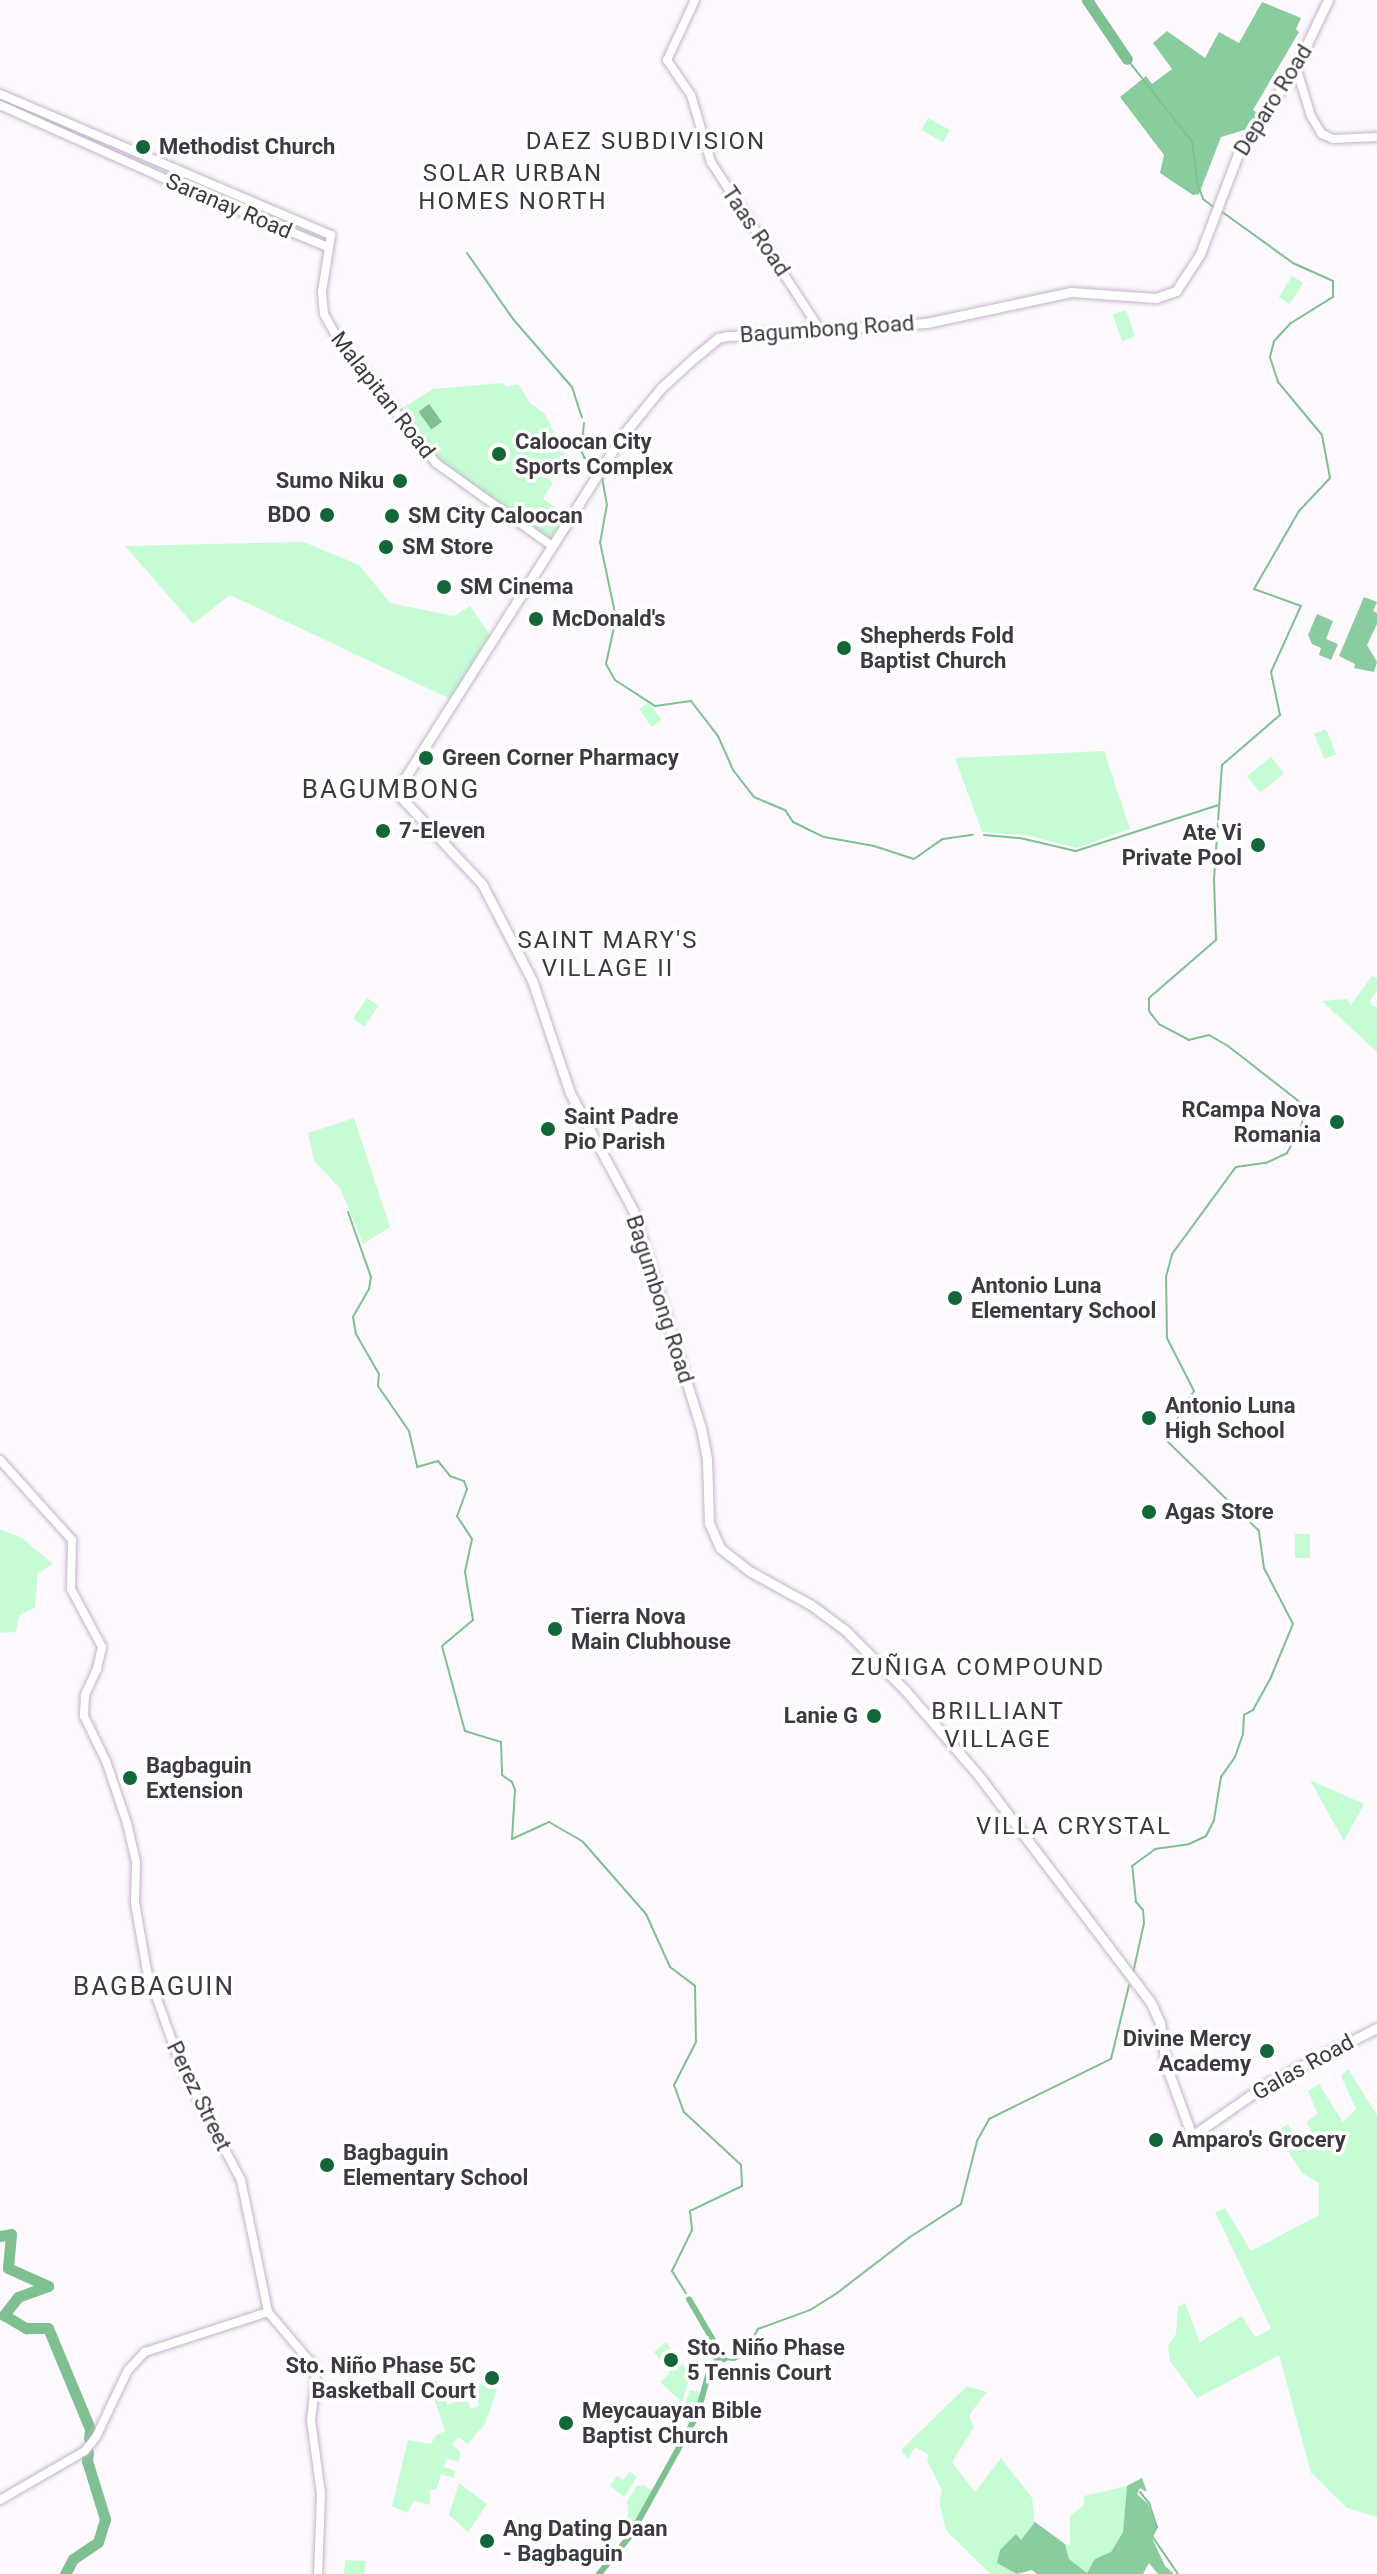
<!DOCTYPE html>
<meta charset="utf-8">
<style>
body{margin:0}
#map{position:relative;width:1377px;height:2574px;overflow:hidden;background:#fdf9fe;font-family:Roboto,sans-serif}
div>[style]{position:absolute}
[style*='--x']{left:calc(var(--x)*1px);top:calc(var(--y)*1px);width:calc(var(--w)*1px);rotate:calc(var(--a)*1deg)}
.green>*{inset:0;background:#c6fcd4;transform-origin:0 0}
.forest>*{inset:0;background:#89cc9d}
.water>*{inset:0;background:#7ec092;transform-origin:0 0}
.stream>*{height:2px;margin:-1px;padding:0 1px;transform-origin:1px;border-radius:1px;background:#7ec092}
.canal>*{height:6px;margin:-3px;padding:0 3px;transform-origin:3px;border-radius:3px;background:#7ec092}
.river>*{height:11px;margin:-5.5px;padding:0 5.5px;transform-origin:5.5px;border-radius:5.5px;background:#7ec092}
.roads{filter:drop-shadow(0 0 2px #c3b3c8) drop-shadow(0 0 2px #c3b3c8)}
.tertiary>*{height:8px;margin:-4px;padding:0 4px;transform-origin:4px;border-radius:4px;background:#fff}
.secondary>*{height:9px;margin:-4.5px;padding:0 4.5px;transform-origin:4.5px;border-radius:4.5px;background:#fff}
.dots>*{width:22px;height:22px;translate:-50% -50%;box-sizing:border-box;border:4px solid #fff;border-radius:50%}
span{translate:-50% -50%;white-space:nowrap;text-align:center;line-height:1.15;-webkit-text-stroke:7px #fff;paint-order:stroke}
.street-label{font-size:22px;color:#3e3840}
.poi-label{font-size:22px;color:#3e3840;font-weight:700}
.left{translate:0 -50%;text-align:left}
.right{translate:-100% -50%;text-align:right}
.neighbourhood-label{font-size:24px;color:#3e3840;letter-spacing:2px}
.quarter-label{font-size:26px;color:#3e3840;letter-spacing:2px}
</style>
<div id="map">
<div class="green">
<i style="left:928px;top:118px;width:25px;height:14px;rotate:29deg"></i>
<i style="left:1292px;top:276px;width:13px;height:25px;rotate:32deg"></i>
<i style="left:1126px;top:310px;width:28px;height:14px;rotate:71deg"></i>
<i style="clip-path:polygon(501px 383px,507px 387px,518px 384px,531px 404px,544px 413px,572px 467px,568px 474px,546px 462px,540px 474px,553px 482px,543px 499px,566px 515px,550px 539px,439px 461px,399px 410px,433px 389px)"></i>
<i style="clip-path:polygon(304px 542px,359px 565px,390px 603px,454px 616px,470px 606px,490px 635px,450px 699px,230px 595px,193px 624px,125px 546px)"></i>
<i style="left:649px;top:702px;width:22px;height:12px;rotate:56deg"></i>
<i style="left:1326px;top:729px;width:27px;height:13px;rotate:68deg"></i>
<i style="clip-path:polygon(1104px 751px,1130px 829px,1077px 848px,1026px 835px,982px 832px,955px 758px)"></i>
<i style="left:1271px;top:757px;width:21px;height:31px;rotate:51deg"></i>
<i style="clip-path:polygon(1372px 976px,1377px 978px,1377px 990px,1370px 1001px,1373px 1007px,1377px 1007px,1377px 1052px,1322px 1001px,1347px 999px,1351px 1005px)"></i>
<i style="left:367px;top:998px;width:14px;height:25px;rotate:34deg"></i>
<i style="clip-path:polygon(354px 1118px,390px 1227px,363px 1244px,340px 1188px,314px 1161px,308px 1133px)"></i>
<i style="clip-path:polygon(0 1529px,22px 1538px,53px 1564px,38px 1573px,35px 1607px,19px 1616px,16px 1632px,0 1633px)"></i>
<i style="left:1295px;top:1534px;width:15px;height:24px"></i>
<i style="clip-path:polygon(1310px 1780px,1364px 1804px,1344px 1841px)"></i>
<i style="clip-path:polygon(1348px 2069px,1377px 2115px,1377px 2517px,1347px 2508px,1311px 2473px,1279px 2355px,1197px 2398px,1170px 2361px,1168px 2345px,1176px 2334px,1178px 2307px,1185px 2303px,1200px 2342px,1242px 2316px,1255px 2337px,1271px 2329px,1215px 2212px,1225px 2208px,1251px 2251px,1319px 2215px,1319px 2183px,1302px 2173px,1276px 2132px,1288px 2124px,1302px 2149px,1316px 2138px,1306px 2122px,1318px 2114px,1308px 2091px,1319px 2084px,1343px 2122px,1356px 2109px,1341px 2076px)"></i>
<i style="clip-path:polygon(666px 2342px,687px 2370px,689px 2380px,682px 2402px,660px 2382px,670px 2373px,654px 2352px)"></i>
<i style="clip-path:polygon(487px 2369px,501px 2377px,485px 2424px,467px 2444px,459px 2437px,452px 2444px,460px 2452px,459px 2461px,446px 2459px,444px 2467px,455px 2471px,454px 2478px,441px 2474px,436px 2490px,430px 2489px,430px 2505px,414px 2501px,407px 2513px,392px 2506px,408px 2440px,431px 2444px,436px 2435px,445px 2431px,429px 2383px,437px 2380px,447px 2405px,467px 2398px,471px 2409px,479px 2406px,475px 2390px,484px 2380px)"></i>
<i style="clip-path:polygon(967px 2386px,987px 2392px,969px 2415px,974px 2427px,952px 2462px,975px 2492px,1001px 2458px,1032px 2498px,1035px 2522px,1021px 2540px,1016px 2534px,997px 2563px,1017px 2574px,990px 2574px,946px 2530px,939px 2501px,942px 2490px,927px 2461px,929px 2455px,915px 2447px,908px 2459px,901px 2450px)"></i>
<i style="clip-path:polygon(690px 2390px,706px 2394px,693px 2420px,680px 2417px)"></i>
<i style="clip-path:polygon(630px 2472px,637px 2477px,624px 2497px,610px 2486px,617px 2476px,623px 2480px)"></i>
<i style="clip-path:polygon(459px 2483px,487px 2504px,468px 2532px,449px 2515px)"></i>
<i style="clip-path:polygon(644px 2485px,652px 2491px,632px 2528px,623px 2522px,628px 2515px,627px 2501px,637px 2486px)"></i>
<i style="clip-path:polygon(1127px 2486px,1123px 2532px,1111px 2552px,1086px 2573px,1069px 2559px,1065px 2544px,1070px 2546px,1070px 2516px,1083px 2506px,1084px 2496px)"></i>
<i style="clip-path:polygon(345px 2560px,366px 2561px,364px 2574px,344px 2574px)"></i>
</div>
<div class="forest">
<i style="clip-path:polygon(1262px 2px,1301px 18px,1296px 29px,1299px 32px,1253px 110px,1262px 116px,1254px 127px,1221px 137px,1199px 194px,1193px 195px,1160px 173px,1164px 155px,1120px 97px,1146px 76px,1152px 84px,1172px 69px,1153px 43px,1167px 31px,1205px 58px,1219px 32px,1239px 43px)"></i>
<i style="clip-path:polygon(1364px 597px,1377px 602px,1373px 611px,1377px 613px,1377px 624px,1367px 645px,1377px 662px,1374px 672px,1354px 668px,1355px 664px,1339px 656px)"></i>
<i style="clip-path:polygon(1317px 614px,1333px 621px,1326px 639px,1338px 644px,1331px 660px,1319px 655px,1321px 648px,1312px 644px,1308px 635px)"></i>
<i style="clip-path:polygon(1142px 2478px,1147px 2492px,1140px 2488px,1137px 2494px,1148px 2504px,1156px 2527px,1151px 2536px,1165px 2566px,1174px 2574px,1158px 2574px,1149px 2563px,1143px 2574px,1037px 2574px,1032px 2570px,1017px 2574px,997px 2563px,1000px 2550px,1016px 2534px,1021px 2540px,1035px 2522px,1065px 2544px,1069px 2559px,1087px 2573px,1095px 2559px,1111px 2552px,1123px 2532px,1127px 2486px)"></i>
</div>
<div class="water">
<i style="left:429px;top:404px;width:22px;height:13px;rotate:54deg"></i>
</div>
<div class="stream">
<i style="--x:1127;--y:59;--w:105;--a:51.9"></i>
<i style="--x:1192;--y:142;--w:43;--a:82.1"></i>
<i style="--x:1198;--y:185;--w:15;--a:70"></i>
<i style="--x:1203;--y:199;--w:15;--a:37"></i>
<i style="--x:467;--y:253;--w:80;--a:55.1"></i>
<i style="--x:513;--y:319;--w:90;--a:49.1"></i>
<i style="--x:572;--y:387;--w:32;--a:72"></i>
<i style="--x:584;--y:423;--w:27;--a:96"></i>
<i style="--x:581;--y:450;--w:8;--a:67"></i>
<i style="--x:584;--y:457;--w:17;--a:45"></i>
<i style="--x:602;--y:477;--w:27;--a:80"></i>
<i style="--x:607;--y:504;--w:39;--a:100"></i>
<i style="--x:600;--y:542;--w:78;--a:78.1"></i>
<i style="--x:616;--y:618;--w:47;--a:102.3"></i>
<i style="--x:606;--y:664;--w:18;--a:61"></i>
<i style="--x:615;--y:680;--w:48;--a:33"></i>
<i style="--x:655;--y:706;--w:36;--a:-8"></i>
<i style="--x:691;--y:701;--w:44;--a:52.4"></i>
<i style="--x:718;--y:736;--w:37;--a:66"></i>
<i style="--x:733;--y:770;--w:34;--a:52"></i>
<i style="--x:754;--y:797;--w:34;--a:23"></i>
<i style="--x:785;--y:810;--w:14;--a:56"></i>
<i style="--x:793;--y:822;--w:34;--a:26"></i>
<i style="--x:824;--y:837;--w:51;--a:10.2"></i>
<i style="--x:874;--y:846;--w:42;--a:18"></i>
<i style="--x:914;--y:859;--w:35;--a:-35"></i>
<i style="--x:943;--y:839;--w:30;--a:-8"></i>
<i style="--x:984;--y:835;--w:36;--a:5"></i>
<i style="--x:1020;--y:838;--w:57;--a:13.1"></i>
<i style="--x:1076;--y:851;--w:149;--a:-17.9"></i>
<i style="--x:348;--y:1212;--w:69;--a:70.5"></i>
<i style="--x:371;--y:1277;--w:12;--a:99"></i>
<i style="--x:369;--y:1289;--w:32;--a:120"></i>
<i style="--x:353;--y:1317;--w:17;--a:80"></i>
<i style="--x:356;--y:1334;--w:46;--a:60.1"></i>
<i style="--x:379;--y:1374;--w:12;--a:95"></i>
<i style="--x:378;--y:1386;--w:55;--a:55.4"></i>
<i style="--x:409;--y:1431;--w:37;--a:77"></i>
<i style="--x:417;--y:1467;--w:22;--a:-16"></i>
<i style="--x:438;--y:1461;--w:19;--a:51"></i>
<i style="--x:450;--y:1476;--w:15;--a:20"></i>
<i style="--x:464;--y:1481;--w:9;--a:69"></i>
<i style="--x:467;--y:1489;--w:29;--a:110"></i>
<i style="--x:457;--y:1516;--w:27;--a:57"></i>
<i style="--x:472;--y:1539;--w:34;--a:102"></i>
<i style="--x:465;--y:1572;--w:49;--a:80.5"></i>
<i style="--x:473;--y:1620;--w:40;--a:140"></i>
<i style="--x:442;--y:1646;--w:88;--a:74.9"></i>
<i style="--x:465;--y:1731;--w:38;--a:17"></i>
<i style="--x:501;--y:1742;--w:33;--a:88"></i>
<i style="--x:502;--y:1775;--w:12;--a:35"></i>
<i style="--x:512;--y:1782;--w:9;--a:69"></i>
<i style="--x:515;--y:1790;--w:49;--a:93.5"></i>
<i style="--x:512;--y:1839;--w:41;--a:-24.7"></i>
<i style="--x:549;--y:1822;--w:39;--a:30"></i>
<i style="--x:583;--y:1842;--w:96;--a:48.8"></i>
<i style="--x:646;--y:1914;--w:58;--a:65.6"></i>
<i style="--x:670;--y:1967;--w:31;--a:37"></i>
<i style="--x:695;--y:1986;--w:56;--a:89"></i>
<i style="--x:696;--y:2042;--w:48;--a:117.1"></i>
<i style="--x:674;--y:2085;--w:29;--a:70"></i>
<i style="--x:684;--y:2112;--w:78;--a:42.9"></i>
<i style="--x:741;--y:2165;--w:21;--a:87"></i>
<i style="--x:742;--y:2186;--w:58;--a:154.3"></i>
<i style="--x:690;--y:2211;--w:19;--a:84"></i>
<i style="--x:692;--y:2230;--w:46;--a:116"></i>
<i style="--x:672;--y:2271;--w:26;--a:58"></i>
<i style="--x:1133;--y:1973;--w:51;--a:-77.6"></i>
<i style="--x:1144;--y:1923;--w:13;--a:-94"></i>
<i style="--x:1143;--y:1910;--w:11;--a:-131"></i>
<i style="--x:1136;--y:1902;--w:36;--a:-96"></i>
<i style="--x:1132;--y:1866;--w:29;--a:-36"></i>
<i style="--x:1155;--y:1849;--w:34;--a:-8"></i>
<i style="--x:1189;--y:1844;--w:19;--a:-25"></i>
<i style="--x:1206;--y:1836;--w:18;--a:-63"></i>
<i style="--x:1214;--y:1820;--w:44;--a:-80.8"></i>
<i style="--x:1221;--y:1777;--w:24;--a:-55"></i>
<i style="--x:1235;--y:1757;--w:24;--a:-71"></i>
<i style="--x:1243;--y:1734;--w:19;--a:-87"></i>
<i style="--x:1244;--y:1715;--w:10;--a:-29"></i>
<i style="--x:1253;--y:1710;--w:38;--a:-61"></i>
<i style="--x:1271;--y:1677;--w:57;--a:-67.5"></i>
<i style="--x:1293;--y:1624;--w:63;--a:-117.4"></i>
<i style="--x:1264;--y:1568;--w:37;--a:-98"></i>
<i style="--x:1259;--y:1531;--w:132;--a:-135.6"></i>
<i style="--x:1165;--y:1439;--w:56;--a:-58.9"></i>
<i style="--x:1194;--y:1391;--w:59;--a:-117"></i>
<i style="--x:1167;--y:1338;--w:61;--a:-90.9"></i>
<i style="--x:1166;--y:1277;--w:24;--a:-75"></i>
<i style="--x:1172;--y:1254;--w:108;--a:-53.7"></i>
<i style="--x:1236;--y:1167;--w:30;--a:-8"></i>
<i style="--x:1266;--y:1163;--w:23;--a:-25"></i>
<i style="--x:1287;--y:1153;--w:29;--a:-61"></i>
<i style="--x:1301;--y:1128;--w:22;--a:-80"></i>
<i style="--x:1305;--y:1106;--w:98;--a:-142.1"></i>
<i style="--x:1228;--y:1046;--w:22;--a:-150"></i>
<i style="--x:1209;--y:1035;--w:21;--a:166"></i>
<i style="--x:1189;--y:1040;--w:34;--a:-152"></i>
<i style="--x:1159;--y:1024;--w:16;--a:-128"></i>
<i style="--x:1149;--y:1011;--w:13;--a:-90"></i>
<i style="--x:1149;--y:998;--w:89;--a:-40.9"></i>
<i style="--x:1216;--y:940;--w:61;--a:-91.9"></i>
<i style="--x:1214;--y:879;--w:114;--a:-86"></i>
<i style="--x:1222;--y:765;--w:77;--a:-40.8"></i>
<i style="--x:1280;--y:715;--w:44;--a:-101.8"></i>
<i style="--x:1271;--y:672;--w:72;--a:-65.6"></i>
<i style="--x:1301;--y:606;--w:50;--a:-160.1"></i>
<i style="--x:1254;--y:589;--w:90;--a:-60"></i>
<i style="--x:1299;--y:511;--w:45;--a:-46.8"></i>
<i style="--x:1330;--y:478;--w:44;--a:-100.5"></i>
<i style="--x:1322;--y:435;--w:69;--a:-129.7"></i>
<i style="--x:1278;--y:382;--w:26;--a:-108"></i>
<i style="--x:1270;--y:357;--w:16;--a:-76"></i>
<i style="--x:1274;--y:341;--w:25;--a:-47"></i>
<i style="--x:1291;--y:323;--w:49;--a:-31.8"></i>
<i style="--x:1333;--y:297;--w:16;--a:-90"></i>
<i style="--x:1333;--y:281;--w:44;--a:-155.8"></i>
<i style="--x:1293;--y:263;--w:89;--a:-144.2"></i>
<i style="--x:724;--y:2359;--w:10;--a:6"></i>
<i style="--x:734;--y:2360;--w:11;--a:-27"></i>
<i style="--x:744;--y:2355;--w:30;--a:-62"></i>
<i style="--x:758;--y:2329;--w:55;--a:-20.1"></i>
<i style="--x:810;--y:2310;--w:32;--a:-32"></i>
<i style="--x:837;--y:2293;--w:92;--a:-37.5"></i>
<i style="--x:910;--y:2237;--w:61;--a:-32.9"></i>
<i style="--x:961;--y:2204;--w:65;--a:-75.7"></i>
<i style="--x:977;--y:2141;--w:25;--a:-61"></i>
<i style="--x:989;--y:2119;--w:136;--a:-26.2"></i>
<i style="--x:1111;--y:2059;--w:76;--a:-76.3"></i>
<i style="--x:1140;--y:2492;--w:14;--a:51"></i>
<i style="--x:1149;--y:2503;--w:25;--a:72"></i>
<i style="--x:1157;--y:2527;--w:10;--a:119"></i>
<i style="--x:1152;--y:2536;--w:46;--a:55.6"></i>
</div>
<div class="canal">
<i style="--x:599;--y:2574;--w:49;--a:-50.8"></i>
<i style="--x:630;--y:2536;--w:138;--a:-61"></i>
<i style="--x:697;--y:2415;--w:49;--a:-74.5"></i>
<i style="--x:710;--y:2368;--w:15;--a:-48"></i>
<i style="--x:720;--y:2357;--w:4;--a:27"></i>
<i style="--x:724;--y:2359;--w:69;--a:-120.3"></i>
</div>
<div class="river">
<i style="--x:1087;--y:0;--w:71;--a:55.9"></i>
<i style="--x:0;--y:2236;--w:11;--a:-10"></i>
<i style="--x:11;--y:2234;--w:34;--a:95"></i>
<i style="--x:8;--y:2268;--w:44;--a:24.2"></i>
<i style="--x:48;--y:2286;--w:32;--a:160"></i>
<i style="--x:18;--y:2297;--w:23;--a:128"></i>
<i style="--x:4;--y:2315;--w:26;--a:31"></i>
<i style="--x:26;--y:2328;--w:22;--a:0"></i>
<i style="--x:48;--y:2328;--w:109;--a:67.4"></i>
<i style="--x:90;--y:2429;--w:9;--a:96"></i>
<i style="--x:65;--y:2574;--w:17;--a:-62"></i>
<i style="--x:73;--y:2559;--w:30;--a:-34"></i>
<i style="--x:98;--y:2542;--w:24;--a:-73"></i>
<i style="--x:105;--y:2519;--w:61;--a:-107.2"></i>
<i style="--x:87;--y:2461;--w:9;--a:-84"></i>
</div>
<div class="roads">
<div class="tertiary">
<i style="--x:695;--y:0;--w:66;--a:115"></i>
<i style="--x:667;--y:60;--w:42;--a:55.6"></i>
<i style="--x:691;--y:95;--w:70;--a:73.4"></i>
<i style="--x:711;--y:162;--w:200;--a:57"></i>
<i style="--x:1296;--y:67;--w:51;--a:73"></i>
<i style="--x:1311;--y:116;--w:21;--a:59"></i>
<i style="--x:1322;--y:134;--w:12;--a:24"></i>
<i style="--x:1333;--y:139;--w:44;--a:-2.6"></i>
<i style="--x:0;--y:94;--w:360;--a:23.1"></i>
<i style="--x:331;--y:235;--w:58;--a:99"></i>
<i style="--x:322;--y:292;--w:22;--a:85"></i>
<i style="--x:324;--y:314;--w:25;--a:61"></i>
<i style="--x:336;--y:336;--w:162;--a:51.8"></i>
<i style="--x:436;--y:463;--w:143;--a:35.6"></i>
<i style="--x:0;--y:105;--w:222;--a:24.1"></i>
<i style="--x:203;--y:196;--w:135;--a:22.2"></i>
<i style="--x:0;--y:1460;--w:108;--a:48"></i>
<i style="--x:72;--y:1540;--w:49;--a:91.2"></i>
<i style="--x:71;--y:1589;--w:66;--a:61.9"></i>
<i style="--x:102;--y:1647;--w:23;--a:103"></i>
<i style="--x:97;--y:1669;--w:29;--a:115"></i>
<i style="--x:85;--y:1695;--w:21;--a:93"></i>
<i style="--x:84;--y:1716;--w:50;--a:63.9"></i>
<i style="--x:106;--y:1761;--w:65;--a:71.3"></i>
<i style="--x:127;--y:1823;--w:40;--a:77"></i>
<i style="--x:136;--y:1862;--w:41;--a:91.4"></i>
<i style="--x:135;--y:1903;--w:69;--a:80"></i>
<i style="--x:147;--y:1971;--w:104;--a:70.3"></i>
<i style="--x:182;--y:2069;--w:126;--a:62"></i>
<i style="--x:241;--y:2180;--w:135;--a:78.4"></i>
<i style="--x:268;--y:2312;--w:70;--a:49.7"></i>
<i style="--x:313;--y:2365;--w:15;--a:79"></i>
<i style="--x:316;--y:2380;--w:40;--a:97.1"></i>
<i style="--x:311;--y:2420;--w:75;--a:82.3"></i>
<i style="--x:321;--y:2494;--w:80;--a:92.1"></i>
<i style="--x:0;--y:2500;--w:98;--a:-30"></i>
<i style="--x:85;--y:2451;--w:18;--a:-52"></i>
<i style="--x:96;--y:2437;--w:74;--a:-64.5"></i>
<i style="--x:128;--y:2370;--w:25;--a:-47"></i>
<i style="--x:145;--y:2352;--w:129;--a:-18"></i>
</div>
<div class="secondary">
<i style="--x:1328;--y:0;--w:74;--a:115.5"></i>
<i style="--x:1296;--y:67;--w:105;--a:123.7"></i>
<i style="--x:1238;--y:154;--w:107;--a:110.8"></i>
<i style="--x:1200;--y:254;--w:44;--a:123"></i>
<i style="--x:1176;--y:291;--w:21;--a:161"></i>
<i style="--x:1156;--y:298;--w:85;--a:-176"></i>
<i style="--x:1071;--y:292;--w:148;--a:167.9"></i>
<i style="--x:926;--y:323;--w:198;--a:176.2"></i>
<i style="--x:728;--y:336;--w:10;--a:169"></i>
<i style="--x:718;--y:338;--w:30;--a:140"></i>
<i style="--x:695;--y:357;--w:46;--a:137.6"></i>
<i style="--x:661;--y:388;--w:62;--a:129.1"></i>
<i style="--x:622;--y:436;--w:422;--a:122.4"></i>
<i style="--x:396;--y:792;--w:126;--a:46.9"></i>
<i style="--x:482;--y:884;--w:108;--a:62.5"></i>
<i style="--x:532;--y:980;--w:119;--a:71.4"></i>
<i style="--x:570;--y:1093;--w:133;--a:61.7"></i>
<i style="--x:633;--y:1210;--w:228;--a:72.7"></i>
<i style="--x:701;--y:1428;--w:32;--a:79"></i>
<i style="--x:707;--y:1459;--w:64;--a:88.2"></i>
<i style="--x:709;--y:1523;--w:27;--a:66"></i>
<i style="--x:720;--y:1548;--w:39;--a:38"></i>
<i style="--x:751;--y:1572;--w:68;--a:28.8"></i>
<i style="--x:811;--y:1605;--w:42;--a:36.3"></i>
<i style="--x:845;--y:1630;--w:85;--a:45"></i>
<i style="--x:905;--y:1690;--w:113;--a:49.3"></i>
<i style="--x:979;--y:1776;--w:283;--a:52.8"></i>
<i style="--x:1150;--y:2001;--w:23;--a:65"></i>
<i style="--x:1160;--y:2022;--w:43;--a:82.1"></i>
<i style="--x:1166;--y:2065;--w:76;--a:69.9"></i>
<i style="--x:1192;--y:2136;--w:93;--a:-34.9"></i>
<i style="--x:1268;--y:2083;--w:122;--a:-26.8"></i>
</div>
</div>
<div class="dots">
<i style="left:143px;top:147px;background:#126637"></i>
<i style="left:499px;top:454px;background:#126637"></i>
<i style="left:400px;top:481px;background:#126637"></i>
<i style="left:327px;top:515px;background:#126637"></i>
<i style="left:392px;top:516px;background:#126637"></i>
<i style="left:386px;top:547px;background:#126637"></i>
<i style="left:444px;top:587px;background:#126637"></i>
<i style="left:536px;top:619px;background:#126637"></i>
<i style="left:844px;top:648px;background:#126637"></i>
<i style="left:426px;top:758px;background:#126637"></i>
<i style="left:383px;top:831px;background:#126637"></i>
<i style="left:1258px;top:845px;background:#126637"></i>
<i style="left:1337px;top:1122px;background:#126637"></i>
<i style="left:548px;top:1129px;background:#126637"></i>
<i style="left:955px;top:1298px;background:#126637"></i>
<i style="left:1149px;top:1418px;background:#126637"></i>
<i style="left:1149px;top:1512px;background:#126637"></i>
<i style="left:555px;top:1629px;background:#126637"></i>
<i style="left:874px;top:1716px;background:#126637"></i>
<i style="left:130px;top:1778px;background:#126637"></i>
<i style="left:1267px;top:2051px;background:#126637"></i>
<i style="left:1156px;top:2140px;background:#126637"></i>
<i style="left:327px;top:2165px;background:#126637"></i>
<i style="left:671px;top:2360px;background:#126637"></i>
<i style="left:492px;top:2378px;background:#126637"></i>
<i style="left:566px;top:2423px;background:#126637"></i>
<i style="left:487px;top:2541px;background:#126637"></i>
</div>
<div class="street-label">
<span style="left:1273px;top:100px;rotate:-58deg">Deparo Road</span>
<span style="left:229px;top:206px;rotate:23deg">Saranay Road</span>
<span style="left:756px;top:231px;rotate:56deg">Taas Road</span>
<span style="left:827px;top:329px;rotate:-4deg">Bagumbong Road</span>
<span style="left:383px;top:395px;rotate:52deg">Malapitan Road</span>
<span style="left:660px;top:1299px;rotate:72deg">Bagumbong Road</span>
<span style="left:1303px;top:2067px;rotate:-29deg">Galas Road</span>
<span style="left:199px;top:2096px;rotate:64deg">Perez Street</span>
</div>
<div class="poi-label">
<span class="left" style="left:159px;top:147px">Methodist Church</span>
<span class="left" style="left:515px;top:454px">Caloocan City<br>Sports Complex</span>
<span class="right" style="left:384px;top:481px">Sumo Niku</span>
<span class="right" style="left:311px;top:515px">BDO</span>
<span class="left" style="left:408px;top:516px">SM City Caloocan</span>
<span class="left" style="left:402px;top:547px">SM Store</span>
<span class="left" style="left:460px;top:587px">SM Cinema</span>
<span class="left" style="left:552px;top:619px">McDonald's</span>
<span class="left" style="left:860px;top:648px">Shepherds Fold<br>Baptist Church</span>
<span class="left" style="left:442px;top:758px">Green Corner Pharmacy</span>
<span class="left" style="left:399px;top:831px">7-Eleven</span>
<span class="right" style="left:1242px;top:845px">Ate Vi<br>Private Pool</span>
<span class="right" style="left:1321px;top:1122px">RCampa Nova<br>Romania</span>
<span class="left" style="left:564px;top:1129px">Saint Padre<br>Pio Parish</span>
<span class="left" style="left:971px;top:1298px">Antonio Luna<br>Elementary School</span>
<span class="left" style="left:1165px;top:1418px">Antonio Luna<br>High School</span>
<span class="left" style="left:1165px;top:1512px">Agas Store</span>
<span class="left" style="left:571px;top:1629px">Tierra Nova<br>Main Clubhouse</span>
<span class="right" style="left:858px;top:1716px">Lanie G</span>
<span class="left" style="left:146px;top:1778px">Bagbaguin<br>Extension</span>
<span class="right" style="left:1251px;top:2051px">Divine Mercy<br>Academy</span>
<span class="left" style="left:1172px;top:2140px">Amparo's Grocery</span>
<span class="left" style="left:343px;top:2165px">Bagbaguin<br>Elementary School</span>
<span class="left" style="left:687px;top:2360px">Sto. Niño Phase<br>5 Tennis Court</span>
<span class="right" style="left:476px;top:2378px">Sto. Niño Phase 5C<br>Basketball Court</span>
<span class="left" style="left:582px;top:2423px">Meycauayan Bible<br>Baptist Church</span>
<span class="left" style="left:503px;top:2541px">Ang Dating Daan<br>- Bagbaguin</span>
</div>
<div class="neighbourhood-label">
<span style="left:646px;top:142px">DAEZ SUBDIVISION</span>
<span style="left:513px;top:188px">SOLAR URBAN<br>HOMES NORTH</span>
<span style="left:608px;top:955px">SAINT MARY'S<br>VILLAGE II</span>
<span style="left:978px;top:1668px">ZUÑIGA COMPOUND</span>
<span style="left:998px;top:1726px">BRILLIANT<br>VILLAGE</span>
<span style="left:1074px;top:1827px">VILLA CRYSTAL</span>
</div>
<div class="quarter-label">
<span style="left:391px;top:790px">BAGUMBONG</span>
<span style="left:154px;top:1987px">BAGBAGUIN</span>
</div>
</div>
